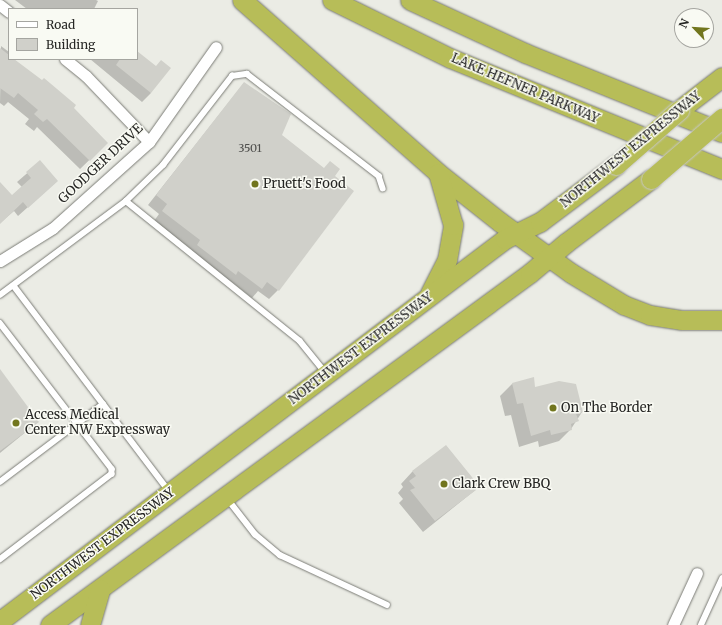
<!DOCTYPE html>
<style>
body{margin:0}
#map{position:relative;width:722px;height:625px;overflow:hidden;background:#ebece5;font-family:Merriweather,serif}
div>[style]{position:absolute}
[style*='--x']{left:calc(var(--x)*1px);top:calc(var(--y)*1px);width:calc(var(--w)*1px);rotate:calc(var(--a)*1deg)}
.shadow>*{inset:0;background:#0003}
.building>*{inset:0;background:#d0d0ca}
.roads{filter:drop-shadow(0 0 1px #7b7c76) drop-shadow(0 0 1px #7b7c76)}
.lane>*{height:5.5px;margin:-2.75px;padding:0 2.75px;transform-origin:2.75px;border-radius:2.75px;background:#fff}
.street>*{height:11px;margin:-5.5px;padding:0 5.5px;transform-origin:5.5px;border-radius:5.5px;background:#fff}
.highway>*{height:19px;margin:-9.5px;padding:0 9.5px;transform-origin:9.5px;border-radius:9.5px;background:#b7bd58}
.bridges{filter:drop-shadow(0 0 1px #c7c7c6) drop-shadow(0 0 1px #c7c7c6)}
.highway-bridge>*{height:19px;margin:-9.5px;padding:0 9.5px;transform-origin:9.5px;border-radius:9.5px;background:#b7bd58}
.dots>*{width:11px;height:11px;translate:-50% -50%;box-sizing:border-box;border:2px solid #f9faf3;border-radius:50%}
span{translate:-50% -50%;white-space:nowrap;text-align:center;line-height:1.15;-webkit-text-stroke:3px #f9faf3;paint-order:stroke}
.number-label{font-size:11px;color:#50504e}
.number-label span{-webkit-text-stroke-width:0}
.street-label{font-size:13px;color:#262624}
.poi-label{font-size:13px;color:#262624}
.left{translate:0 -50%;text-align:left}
.legend{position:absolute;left:8px;top:8px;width:130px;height:52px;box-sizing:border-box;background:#f9faf3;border:1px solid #a5a5a0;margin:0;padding:5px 7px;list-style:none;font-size:12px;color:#262624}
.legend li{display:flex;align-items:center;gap:8px;height:20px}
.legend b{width:20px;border:1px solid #a5a5a0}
.north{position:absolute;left:674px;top:8px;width:40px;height:40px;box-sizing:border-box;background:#f9faf3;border:1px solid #a5a5a0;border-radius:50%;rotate:295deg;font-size:11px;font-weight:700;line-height:16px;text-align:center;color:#262624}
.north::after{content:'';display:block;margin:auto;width:14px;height:18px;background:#72761e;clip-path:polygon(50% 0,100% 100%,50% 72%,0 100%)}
</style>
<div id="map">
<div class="shadow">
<i style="clip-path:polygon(15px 0,96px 0,98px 1px,94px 9px,27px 9px)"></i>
<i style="clip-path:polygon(1px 46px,9px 52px,9px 59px,13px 59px,73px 108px,107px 143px,80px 169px,37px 127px,34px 131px,25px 124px,29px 119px,8px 102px,4px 106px,0 103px)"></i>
<i style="clip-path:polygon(137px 52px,151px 93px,142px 102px,90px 59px,137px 59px)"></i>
<i style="clip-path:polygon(244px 83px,281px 135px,333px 176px,278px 290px,269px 299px,258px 291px,252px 298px,229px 280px,226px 283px,188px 255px,192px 250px,154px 221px,159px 214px,148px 205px)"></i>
<i style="clip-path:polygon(40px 162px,57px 181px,18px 216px,14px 211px,0 223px,0 187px,12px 196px,22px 187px,17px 182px)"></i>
<i style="clip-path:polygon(0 371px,38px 422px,0 453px)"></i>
<i style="clip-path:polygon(512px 384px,534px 388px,582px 412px,571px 429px,559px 441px,539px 447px,538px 441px,519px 447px,511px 415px,505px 416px,500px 396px)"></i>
<i style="clip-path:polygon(446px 446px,479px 487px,423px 532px,399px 503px,403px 499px,398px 493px,403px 487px,401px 484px,412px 472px)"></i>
</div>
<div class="building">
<i style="clip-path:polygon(0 48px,9px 55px,9px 59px,14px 59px,42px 80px,44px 78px,76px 105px,74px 108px,108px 143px,90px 161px,47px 119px,43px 122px,34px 114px,38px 110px,18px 93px,14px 98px,0 88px)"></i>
<i style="clip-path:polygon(137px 51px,156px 66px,161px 60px,171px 68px,151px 93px,116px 65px,120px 59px,137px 59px)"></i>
<i style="clip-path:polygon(244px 82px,291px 114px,282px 135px,324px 168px,330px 161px,340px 169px,335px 176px,354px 191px,279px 291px,267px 282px,262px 289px,238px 271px,236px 275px,197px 245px,200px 240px,162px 211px,167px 204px,156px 195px)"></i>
<i style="clip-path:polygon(40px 160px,58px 181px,28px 208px,23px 202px,0 224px,0 182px,12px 195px,31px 178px,26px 172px)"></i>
<i style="clip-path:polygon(0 369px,39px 422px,0 451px)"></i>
<i style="clip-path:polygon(534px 377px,535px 387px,559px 381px,576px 384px,583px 412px,576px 414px,579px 421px,571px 424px,572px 430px,551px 435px,550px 430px,531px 436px,523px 403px,517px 404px,512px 383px)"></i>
<i style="clip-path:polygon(446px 445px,480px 487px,435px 521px,410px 490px,415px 488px,409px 481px,416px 476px,412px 471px)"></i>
</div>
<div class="roads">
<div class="lane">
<i style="--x:126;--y:201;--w:52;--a:-44.2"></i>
<i style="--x:163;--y:165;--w:113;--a:-52.2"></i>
<i style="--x:232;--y:76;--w:15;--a:-8"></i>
<i style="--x:247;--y:74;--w:167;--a:37.7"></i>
<i style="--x:379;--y:176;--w:13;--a:72"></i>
<i style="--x:14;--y:286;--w:257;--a:52.9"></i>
<i style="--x:0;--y:295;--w:157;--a:-36.7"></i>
<i style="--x:126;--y:201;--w:223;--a:38.8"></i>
<i style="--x:300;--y:341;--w:40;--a:51"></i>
<i style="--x:0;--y:323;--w:184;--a:52.5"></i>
<i style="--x:112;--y:469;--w:5;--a:90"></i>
<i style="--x:112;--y:474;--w:141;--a:142.5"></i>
<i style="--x:0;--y:482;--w:129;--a:-37.1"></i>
<i style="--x:227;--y:498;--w:46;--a:52.1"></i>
<i style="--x:255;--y:534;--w:33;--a:40"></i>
<i style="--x:280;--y:555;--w:118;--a:25"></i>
<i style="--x:701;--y:625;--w:51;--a:-65.5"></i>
</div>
<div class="street">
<i style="--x:0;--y:5;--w:11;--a:38"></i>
<i style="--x:65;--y:59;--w:27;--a:39"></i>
<i style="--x:86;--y:76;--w:91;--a:46.3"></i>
<i style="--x:0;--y:261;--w:62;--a:-31.9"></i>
<i style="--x:53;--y:228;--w:129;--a:-41.9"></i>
<i style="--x:149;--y:142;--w:116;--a:-54.8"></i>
<i style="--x:673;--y:625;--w:57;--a:-65.2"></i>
</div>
<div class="highway">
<i style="--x:242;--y:0;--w:261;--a:41.4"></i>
<i style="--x:438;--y:173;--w:79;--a:38.3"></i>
<i style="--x:500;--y:222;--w:87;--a:35.7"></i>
<i style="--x:571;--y:273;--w:62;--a:31.1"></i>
<i style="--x:624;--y:305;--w:28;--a:21"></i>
<i style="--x:650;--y:315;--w:31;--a:9"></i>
<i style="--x:681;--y:320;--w:41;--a:0"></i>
<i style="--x:332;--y:0;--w:131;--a:26.2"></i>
<i style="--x:450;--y:58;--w:294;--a:22.2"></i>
<i style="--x:410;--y:0;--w:127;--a:24.7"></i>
<i style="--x:525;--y:53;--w:212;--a:21.9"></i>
<i style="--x:679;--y:110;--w:54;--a:-37.5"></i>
<i style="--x:430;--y:293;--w:37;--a:-63"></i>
<i style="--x:447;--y:260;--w:36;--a:-80"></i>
<i style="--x:453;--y:225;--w:54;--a:-106.1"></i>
<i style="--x:0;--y:621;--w:633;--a:-37.11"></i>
<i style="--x:505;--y:239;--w:39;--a:-26"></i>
<i style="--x:540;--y:222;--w:95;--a:-36.9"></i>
<i style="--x:50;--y:625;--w:595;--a:-36.25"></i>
<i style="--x:530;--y:273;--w:48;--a:-40"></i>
<i style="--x:567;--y:242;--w:105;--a:-36.9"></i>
<i style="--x:90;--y:625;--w:37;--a:-74"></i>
</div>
</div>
<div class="bridges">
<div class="highway-bridge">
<i style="--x:616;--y:165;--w:84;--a:-41.1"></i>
<i style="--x:651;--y:179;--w:94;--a:-40.7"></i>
</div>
</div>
<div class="dots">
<i style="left:255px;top:184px;background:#72761e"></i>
<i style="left:553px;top:408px;background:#72761e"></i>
<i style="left:16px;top:423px;background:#72761e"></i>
<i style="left:444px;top:484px;background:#72761e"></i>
</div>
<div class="number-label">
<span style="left:250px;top:148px">3501</span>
</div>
<div class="street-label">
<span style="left:525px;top:89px;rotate:23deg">LAKE HEFNER PARKWAY</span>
<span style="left:631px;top:150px;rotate:-39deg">NORTHWEST EXPRESSWAY</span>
<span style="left:101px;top:164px;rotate:-43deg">GOODGER DRIVE</span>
<span style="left:361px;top:349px;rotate:-37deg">NORTHWEST EXPRESSWAY</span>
<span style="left:103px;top:544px;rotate:-37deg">NORTHWEST EXPRESSWAY</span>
</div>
<div class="poi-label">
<span class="left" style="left:263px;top:184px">Pruett's Food</span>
<span class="left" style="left:561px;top:408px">On The Border</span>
<span class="left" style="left:25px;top:423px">Access Medical<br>Center NW Expressway</span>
<span class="left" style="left:452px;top:484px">Clark Crew BBQ</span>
</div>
<ul class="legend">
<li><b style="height:5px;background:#fff"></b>Road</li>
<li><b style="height:11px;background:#d0d0ca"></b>Building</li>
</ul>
<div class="north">N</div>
</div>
